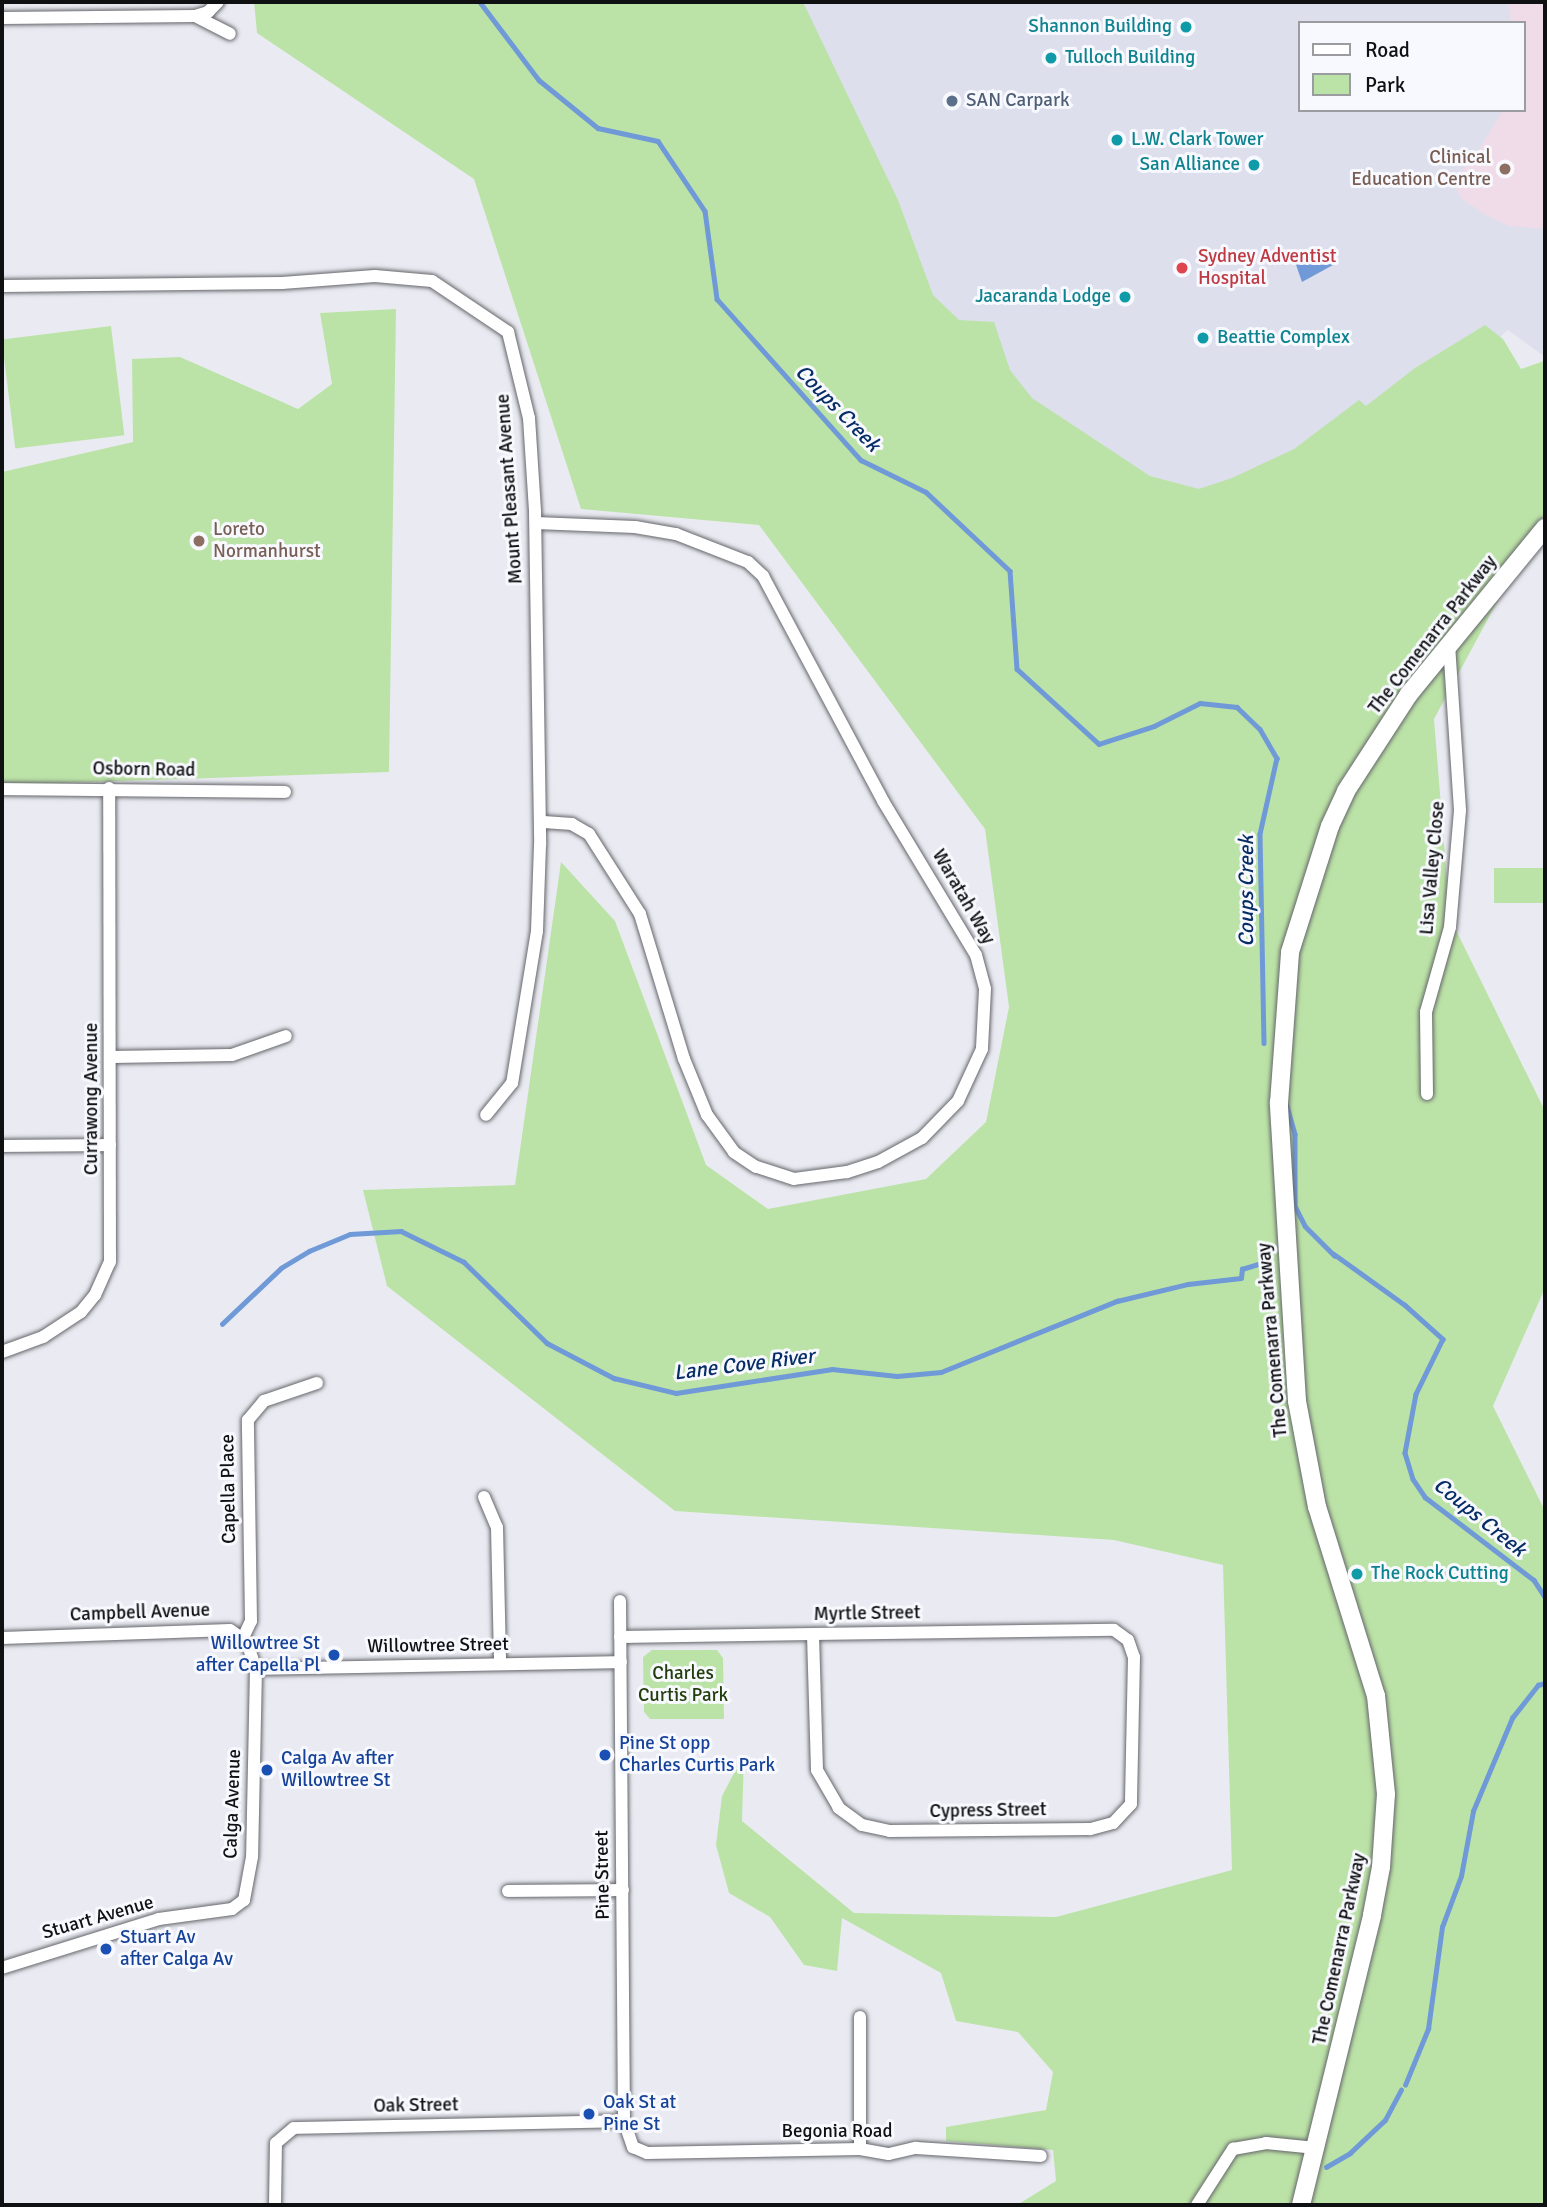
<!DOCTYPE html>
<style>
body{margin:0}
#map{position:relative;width:1547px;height:2207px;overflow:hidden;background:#eaebf2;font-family:Signika,sans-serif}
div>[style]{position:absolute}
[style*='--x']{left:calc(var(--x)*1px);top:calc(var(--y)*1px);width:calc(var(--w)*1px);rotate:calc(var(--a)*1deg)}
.built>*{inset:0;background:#dddfed}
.education>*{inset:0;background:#f0dbe9}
.green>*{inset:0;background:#bce3a7;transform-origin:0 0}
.water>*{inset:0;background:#7099d8}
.stream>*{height:4.5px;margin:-2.25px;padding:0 2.25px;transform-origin:2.25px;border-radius:2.25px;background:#7099d8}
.roads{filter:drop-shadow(0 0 2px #65666b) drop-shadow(0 0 2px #65666b)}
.minor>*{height:12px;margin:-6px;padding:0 6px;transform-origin:6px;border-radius:6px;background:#fff}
.secondary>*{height:18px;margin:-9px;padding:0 9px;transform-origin:9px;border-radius:9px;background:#fff}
.dots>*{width:19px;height:19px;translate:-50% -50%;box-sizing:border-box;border:4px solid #f8f9fe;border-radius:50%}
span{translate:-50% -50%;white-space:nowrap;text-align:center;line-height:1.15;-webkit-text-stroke:6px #f8f9fe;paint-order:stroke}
.culture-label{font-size:19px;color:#0d838f}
.right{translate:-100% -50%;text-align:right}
.left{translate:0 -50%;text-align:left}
.service-label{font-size:19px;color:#4e5e75}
.education-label{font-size:19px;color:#785e54}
.health-label{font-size:19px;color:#be3a42}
.street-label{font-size:19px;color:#0f1012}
.transit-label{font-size:19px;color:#164399}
.park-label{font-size:19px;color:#223e0d}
.water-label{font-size:21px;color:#062d65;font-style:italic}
.frame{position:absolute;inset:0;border:4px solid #0f1012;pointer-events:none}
.legend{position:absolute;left:1298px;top:21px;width:228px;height:91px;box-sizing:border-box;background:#f8f9fe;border:2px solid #9b9ca0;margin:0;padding:9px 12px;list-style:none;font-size:21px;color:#0f1012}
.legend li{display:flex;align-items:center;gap:14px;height:35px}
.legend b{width:35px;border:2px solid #9b9ca0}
</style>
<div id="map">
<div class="built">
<i style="clip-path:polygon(694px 2px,1509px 2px,1511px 23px,1300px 23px,1300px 110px,1524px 110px,1545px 94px,1545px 357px,1508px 330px,1364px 454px,1121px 529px)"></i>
</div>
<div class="education">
<i style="clip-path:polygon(1509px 2px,1545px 2px,1545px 229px,1509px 226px,1486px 215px,1462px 199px,1452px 182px,1476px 155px,1503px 110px,1524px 110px,1524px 23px,1511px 23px)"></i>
</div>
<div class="green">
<i style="clip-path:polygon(254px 2px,803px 2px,898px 200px,933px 295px,959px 320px,994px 322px,1010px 370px,1032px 398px,1150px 476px,1199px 489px,1232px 478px,1294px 449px,1359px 400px,1366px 406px,1415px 368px,1485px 325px,1503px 339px,1521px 369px,1544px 361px,1545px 513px,1434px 719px,1450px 918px,1545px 1111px,1545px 1288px,1493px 1406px,1545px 1511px,1545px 2205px,1017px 2205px,1056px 2181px,1053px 2150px,946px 2141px,946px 2127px,1046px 2110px,1053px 2072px,1018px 2032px,956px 2021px,941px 1973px,842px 1918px,837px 1971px,804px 1965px,770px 1917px,729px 1893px,716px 1845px,722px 1796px,744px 1754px,742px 1821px,854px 1913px,1056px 1917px,1232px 1870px,1223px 1565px,1114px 1540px,675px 1511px,387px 1286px,363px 1190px,515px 1185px,561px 862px,615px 921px,706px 1165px,768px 1209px,926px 1179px,986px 1122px,1009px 1007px,985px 829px,759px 525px,581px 509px,474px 179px,257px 33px)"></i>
<i style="clip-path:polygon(396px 309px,389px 772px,2px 785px,2px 472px,133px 442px,132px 359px,180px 357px,298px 409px,332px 384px,320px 313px)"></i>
<i style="left:111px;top:326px;width:110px;height:110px;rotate:83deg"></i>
<i style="left:1545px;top:868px;width:35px;height:51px;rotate:90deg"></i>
<i style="clip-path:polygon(652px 1650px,717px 1650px,723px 1658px,724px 1719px,650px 1719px,644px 1712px,643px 1657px)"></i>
</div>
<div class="water">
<i style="clip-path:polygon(1327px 249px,1333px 265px,1302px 282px,1293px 256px)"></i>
</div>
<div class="stream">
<i style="--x:480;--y:2;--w:98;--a:52.9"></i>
<i style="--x:539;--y:80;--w:76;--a:39.1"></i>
<i style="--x:598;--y:128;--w:61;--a:12.2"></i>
<i style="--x:658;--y:141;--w:84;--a:56.1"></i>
<i style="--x:705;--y:211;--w:89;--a:82.2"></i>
<i style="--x:717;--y:299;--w:216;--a:48.2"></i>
<i style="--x:861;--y:460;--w:72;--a:26.2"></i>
<i style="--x:926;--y:492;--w:115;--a:43.2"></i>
<i style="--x:1010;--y:571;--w:98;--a:85.9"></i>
<i style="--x:1017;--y:669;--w:111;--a:42.4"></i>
<i style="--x:1099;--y:744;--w:58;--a:-18.1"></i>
<i style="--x:1154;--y:726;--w:51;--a:-26.6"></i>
<i style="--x:1200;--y:703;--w:37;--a:6"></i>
<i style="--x:1237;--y:707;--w:32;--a:44"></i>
<i style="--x:1260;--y:729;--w:34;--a:60"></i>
<i style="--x:1277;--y:758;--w:78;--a:102.6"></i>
<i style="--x:1260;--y:834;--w:209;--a:88.9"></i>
<i style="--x:1287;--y:1106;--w:29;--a:74"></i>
<i style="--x:1295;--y:1134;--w:72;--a:90"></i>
<i style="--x:1295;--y:1206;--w:22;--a:63"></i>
<i style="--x:1305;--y:1226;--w:42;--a:45"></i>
<i style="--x:1334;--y:1254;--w:87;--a:35.7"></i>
<i style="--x:1405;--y:1305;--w:51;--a:41.8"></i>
<i style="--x:1443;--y:1339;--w:61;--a:116.1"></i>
<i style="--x:1416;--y:1394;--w:60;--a:100.6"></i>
<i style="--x:1405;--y:1453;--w:27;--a:73"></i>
<i style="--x:1413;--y:1479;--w:22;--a:56"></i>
<i style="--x:1425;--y:1497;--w:137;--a:37.3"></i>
<i style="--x:1534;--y:1580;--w:20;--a:57"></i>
<i style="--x:222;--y:1324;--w:81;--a:-43.5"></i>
<i style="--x:281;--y:1268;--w:33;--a:-31"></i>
<i style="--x:309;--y:1251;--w:44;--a:-22.5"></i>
<i style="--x:350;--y:1234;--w:51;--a:-3.4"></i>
<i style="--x:401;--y:1231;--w:70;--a:26.2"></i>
<i style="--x:464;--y:1262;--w:116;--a:44.3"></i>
<i style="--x:547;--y:1343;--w:76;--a:27.6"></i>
<i style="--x:614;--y:1378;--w:64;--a:13.6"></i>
<i style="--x:676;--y:1393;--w:158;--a:-8.7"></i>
<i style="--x:832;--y:1369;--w:65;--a:6.1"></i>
<i style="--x:897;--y:1376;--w:44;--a:-5.2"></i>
<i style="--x:941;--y:1372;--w:190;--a:-22"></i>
<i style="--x:1117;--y:1301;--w:73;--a:-13.5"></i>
<i style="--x:1188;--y:1284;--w:53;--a:-6.5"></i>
<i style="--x:1241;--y:1278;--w:9;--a:-84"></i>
<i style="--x:1242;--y:1269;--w:27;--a:-17"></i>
<i style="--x:1405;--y:2085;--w:61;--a:-67.7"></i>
<i style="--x:1428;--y:2029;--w:103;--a:-82.2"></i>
<i style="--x:1442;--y:1927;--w:54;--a:-69.6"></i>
<i style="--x:1461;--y:1876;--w:66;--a:-79.5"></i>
<i style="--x:1473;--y:1811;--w:101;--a:-67.2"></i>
<i style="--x:1512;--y:1718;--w:42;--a:-51.8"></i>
<i style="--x:1538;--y:1685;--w:7;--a:-16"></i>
<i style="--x:1326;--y:2167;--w:28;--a:-30"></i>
<i style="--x:1350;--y:2153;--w:48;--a:-43.3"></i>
<i style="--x:1385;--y:2120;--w:34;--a:-62"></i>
</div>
<div class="roads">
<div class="minor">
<i style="--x:195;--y:16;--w:14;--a:-17"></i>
<i style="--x:208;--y:12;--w:14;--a:-45"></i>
<i style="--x:2;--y:18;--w:193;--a:-0.6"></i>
<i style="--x:195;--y:16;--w:39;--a:27"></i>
<i style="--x:2;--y:286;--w:280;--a:-0.6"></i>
<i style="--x:282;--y:283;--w:93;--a:-4.3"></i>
<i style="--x:375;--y:276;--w:57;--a:5"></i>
<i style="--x:432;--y:281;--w:92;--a:33.9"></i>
<i style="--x:508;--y:332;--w:89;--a:76.3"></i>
<i style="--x:529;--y:418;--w:94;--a:86.3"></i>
<i style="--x:535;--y:512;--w:333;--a:89.1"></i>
<i style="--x:540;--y:845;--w:86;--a:92"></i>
<i style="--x:537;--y:931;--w:154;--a:99.3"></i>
<i style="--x:512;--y:1083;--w:41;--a:129.1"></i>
<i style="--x:536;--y:523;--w:99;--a:2.3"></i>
<i style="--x:635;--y:527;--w:42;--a:9.7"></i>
<i style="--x:676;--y:534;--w:77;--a:21.3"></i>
<i style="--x:748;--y:562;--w:21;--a:43"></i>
<i style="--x:763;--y:576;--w:255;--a:61.9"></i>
<i style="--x:883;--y:801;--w:180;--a:58.9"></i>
<i style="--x:976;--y:955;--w:35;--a:75"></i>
<i style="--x:985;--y:989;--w:60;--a:92.9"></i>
<i style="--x:982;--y:1049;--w:57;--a:114.8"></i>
<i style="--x:958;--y:1101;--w:52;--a:134.2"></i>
<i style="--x:922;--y:1138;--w:50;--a:151.4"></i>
<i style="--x:878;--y:1162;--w:33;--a:162"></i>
<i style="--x:847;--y:1172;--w:53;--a:172.5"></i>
<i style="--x:794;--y:1179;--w:40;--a:-162"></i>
<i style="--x:756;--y:1167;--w:27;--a:-146"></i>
<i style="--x:734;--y:1152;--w:46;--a:-126.1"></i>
<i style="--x:707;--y:1115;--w:61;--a:-112.3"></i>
<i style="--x:684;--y:1059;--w:152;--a:-106.9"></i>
<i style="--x:640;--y:914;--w:95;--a:-122.5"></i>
<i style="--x:589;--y:834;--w:20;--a:-150"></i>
<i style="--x:572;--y:824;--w:32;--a:-176"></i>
<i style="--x:2;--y:789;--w:283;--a:0.6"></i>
<i style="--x:112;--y:1057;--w:120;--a:-1"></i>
<i style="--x:232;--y:1055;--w:57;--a:-19.4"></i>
<i style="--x:1427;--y:1094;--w:82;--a:-90.7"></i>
<i style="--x:1426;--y:1012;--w:88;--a:-74.2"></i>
<i style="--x:1450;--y:927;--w:117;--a:-85.1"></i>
<i style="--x:1460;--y:810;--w:167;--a:-93.8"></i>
<i style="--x:2;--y:1146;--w:108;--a:-0.5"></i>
<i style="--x:2;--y:1352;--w:44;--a:-20.1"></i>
<i style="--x:43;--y:1337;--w:45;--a:-33.3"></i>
<i style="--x:81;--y:1312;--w:22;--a:-51"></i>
<i style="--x:95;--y:1295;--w:36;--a:-66"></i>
<i style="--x:110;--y:1262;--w:474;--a:-90.1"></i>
<i style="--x:484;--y:1497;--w:33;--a:67"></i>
<i style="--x:497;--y:1527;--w:137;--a:88.7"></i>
<i style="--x:620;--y:1601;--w:520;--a:89.56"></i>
<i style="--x:624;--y:2121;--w:28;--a:71"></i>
<i style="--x:633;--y:2147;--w:15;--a:23"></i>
<i style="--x:647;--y:2153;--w:213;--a:-1.1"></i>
<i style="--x:860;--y:2149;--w:29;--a:10"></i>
<i style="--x:889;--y:2154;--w:28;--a:-13"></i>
<i style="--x:916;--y:2148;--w:125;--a:3.7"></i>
<i style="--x:620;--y:1637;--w:193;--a:-0.9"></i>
<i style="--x:813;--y:1634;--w:301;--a:-0.8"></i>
<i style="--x:1114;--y:1630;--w:17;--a:36"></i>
<i style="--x:1128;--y:1640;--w:18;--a:71"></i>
<i style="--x:1134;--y:1657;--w:147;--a:91.2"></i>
<i style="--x:1131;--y:1804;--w:26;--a:133"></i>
<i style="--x:1113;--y:1823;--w:24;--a:165"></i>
<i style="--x:1090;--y:1829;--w:200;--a:179.4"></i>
<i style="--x:890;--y:1831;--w:29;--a:-168"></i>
<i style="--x:862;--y:1825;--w:29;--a:-144"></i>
<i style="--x:839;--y:1808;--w:44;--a:-120.1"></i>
<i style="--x:817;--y:1770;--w:136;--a:-91.7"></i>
<i style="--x:2;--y:1638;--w:228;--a:-2"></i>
<i style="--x:230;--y:1630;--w:21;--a:35"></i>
<i style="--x:247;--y:1642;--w:28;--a:72"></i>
<i style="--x:256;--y:1669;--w:188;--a:91.2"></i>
<i style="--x:252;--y:1857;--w:44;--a:100.5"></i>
<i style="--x:244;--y:1900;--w:15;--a:143"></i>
<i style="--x:232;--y:1909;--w:74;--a:172.2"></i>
<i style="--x:159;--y:1919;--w:164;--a:162.7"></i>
<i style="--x:243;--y:1638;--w:19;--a:-65"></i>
<i style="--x:251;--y:1621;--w:201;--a:-90.9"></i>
<i style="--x:248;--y:1420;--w:25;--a:-50"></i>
<i style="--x:264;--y:1401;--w:56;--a:-18.8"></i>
<i style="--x:256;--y:1669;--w:365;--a:-1.1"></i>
<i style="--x:508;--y:1891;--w:115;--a:-0.5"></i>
<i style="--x:860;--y:2017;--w:132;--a:90"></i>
<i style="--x:275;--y:2205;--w:62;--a:-89.1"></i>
<i style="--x:276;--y:2143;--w:23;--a:-40"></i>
<i style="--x:294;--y:2128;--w:330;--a:-1.2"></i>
<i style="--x:1197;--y:2205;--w:67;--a:-57.3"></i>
<i style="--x:1233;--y:2149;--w:34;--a:-10"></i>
<i style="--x:1266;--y:2143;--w:50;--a:5.7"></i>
</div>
<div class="secondary">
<i style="--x:1301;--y:2205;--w:299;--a:-76.2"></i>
<i style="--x:1372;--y:1915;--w:49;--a:-79.4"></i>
<i style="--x:1381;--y:1867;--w:73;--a:-86.1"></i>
<i style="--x:1386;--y:1794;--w:99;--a:-95.8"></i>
<i style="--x:1376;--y:1696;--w:198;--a:-107.3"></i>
<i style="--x:1317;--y:1507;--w:108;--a:-100.7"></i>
<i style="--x:1297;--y:1401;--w:299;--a:-93.5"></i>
<i style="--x:1279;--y:1103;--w:151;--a:-85.8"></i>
<i style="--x:1290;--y:952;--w:132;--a:-72.4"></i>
<i style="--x:1330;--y:826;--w:38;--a:-65"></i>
<i style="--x:1346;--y:791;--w:116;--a:-57"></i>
<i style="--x:1409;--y:694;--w:215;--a:-50.7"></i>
</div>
</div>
<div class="dots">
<i style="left:1186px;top:27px;background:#0f9aa8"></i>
<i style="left:1051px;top:58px;background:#0f9aa8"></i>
<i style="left:952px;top:101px;background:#5c6f8a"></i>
<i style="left:1117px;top:140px;background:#0f9aa8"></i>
<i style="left:1254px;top:165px;background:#0f9aa8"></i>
<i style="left:1505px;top:169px;background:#8d6e63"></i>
<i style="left:1182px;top:268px;background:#e0444e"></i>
<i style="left:1125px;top:297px;background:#0f9aa8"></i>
<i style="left:1203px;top:338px;background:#0f9aa8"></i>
<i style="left:199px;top:541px;background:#8d6e63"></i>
<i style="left:1357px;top:1574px;background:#0f9aa8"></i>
<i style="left:334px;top:1655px;background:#1a4fb4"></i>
<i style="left:605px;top:1755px;background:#1a4fb4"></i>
<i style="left:267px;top:1770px;background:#1a4fb4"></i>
<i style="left:106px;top:1949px;background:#1a4fb4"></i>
<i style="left:589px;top:2114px;background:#1a4fb4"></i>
</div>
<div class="culture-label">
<span class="right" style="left:1172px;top:27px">Shannon Building</span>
<span class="left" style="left:1065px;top:58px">Tulloch Building</span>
<span class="left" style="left:1131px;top:140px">L.W. Clark Tower</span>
<span class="right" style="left:1240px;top:165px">San Alliance</span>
<span class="right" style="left:1111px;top:297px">Jacaranda Lodge</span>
<span class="left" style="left:1217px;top:338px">Beattie Complex</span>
<span class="left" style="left:1371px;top:1574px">The Rock Cutting</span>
</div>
<div class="service-label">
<span class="left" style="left:966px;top:101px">SAN Carpark</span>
</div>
<div class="education-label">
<span class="right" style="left:1491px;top:169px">Clinical<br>Education Centre</span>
<span class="left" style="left:213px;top:541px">Loreto<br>Normanhurst</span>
</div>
<div class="health-label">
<span class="left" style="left:1198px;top:268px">Sydney Adventist<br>Hospital</span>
</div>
<div class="street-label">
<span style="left:510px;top:489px;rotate:-94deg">Mount Pleasant Avenue</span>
<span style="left:1433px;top:635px;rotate:-52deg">The Comenarra Parkway</span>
<span style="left:144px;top:770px;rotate:1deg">Osborn Road</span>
<span style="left:1433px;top:868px;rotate:-85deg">Lisa Valley Close</span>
<span style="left:963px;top:897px;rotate:60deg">Waratah Way</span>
<span style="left:92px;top:1099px;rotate:-90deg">Currawong Avenue</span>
<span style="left:1273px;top:1340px;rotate:-95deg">The Comenarra Parkway</span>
<span style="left:229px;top:1489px;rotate:-91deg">Capella Place</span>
<span style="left:140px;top:1613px;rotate:-2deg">Campbell Avenue</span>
<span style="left:867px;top:1614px;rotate:-1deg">Myrtle Street</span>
<span style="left:438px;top:1646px;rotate:-1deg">Willowtree Street</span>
<span style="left:233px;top:1804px;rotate:-88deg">Calga Avenue</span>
<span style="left:988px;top:1811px;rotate:-1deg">Cypress Street</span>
<span style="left:603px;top:1875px;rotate:-91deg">Pine Street</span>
<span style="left:98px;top:1918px;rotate:-16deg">Stuart Avenue</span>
<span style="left:1340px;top:1949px;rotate:-78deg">The Comenarra Parkway</span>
<span style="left:416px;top:2106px;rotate:-1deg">Oak Street</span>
<span style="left:837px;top:2132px">Begonia Road</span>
</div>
<div class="transit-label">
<span class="right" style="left:320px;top:1655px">Willowtree St<br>after Capella Pl</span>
<span class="left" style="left:619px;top:1755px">Pine St opp<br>Charles Curtis Park</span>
<span class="left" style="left:281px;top:1770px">Calga Av after<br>Willowtree St</span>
<span class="left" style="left:120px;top:1949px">Stuart Av<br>after Calga Av</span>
<span class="left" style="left:603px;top:2114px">Oak St at<br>Pine St</span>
</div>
<div class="park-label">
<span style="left:683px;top:1685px">Charles<br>Curtis Park</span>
</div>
<div class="water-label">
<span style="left:838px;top:408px;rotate:46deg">Coups Creek</span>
<span style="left:1246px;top:891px;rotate:-90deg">Coups Creek</span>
<span style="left:744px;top:1364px;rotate:-7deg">Lane Cove River</span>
<span style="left:1480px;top:1517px;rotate:39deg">Coups Creek</span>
</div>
<div class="frame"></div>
<ul class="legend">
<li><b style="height:9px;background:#fff"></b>Road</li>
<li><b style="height:19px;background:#bce3a7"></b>Park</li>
</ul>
</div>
